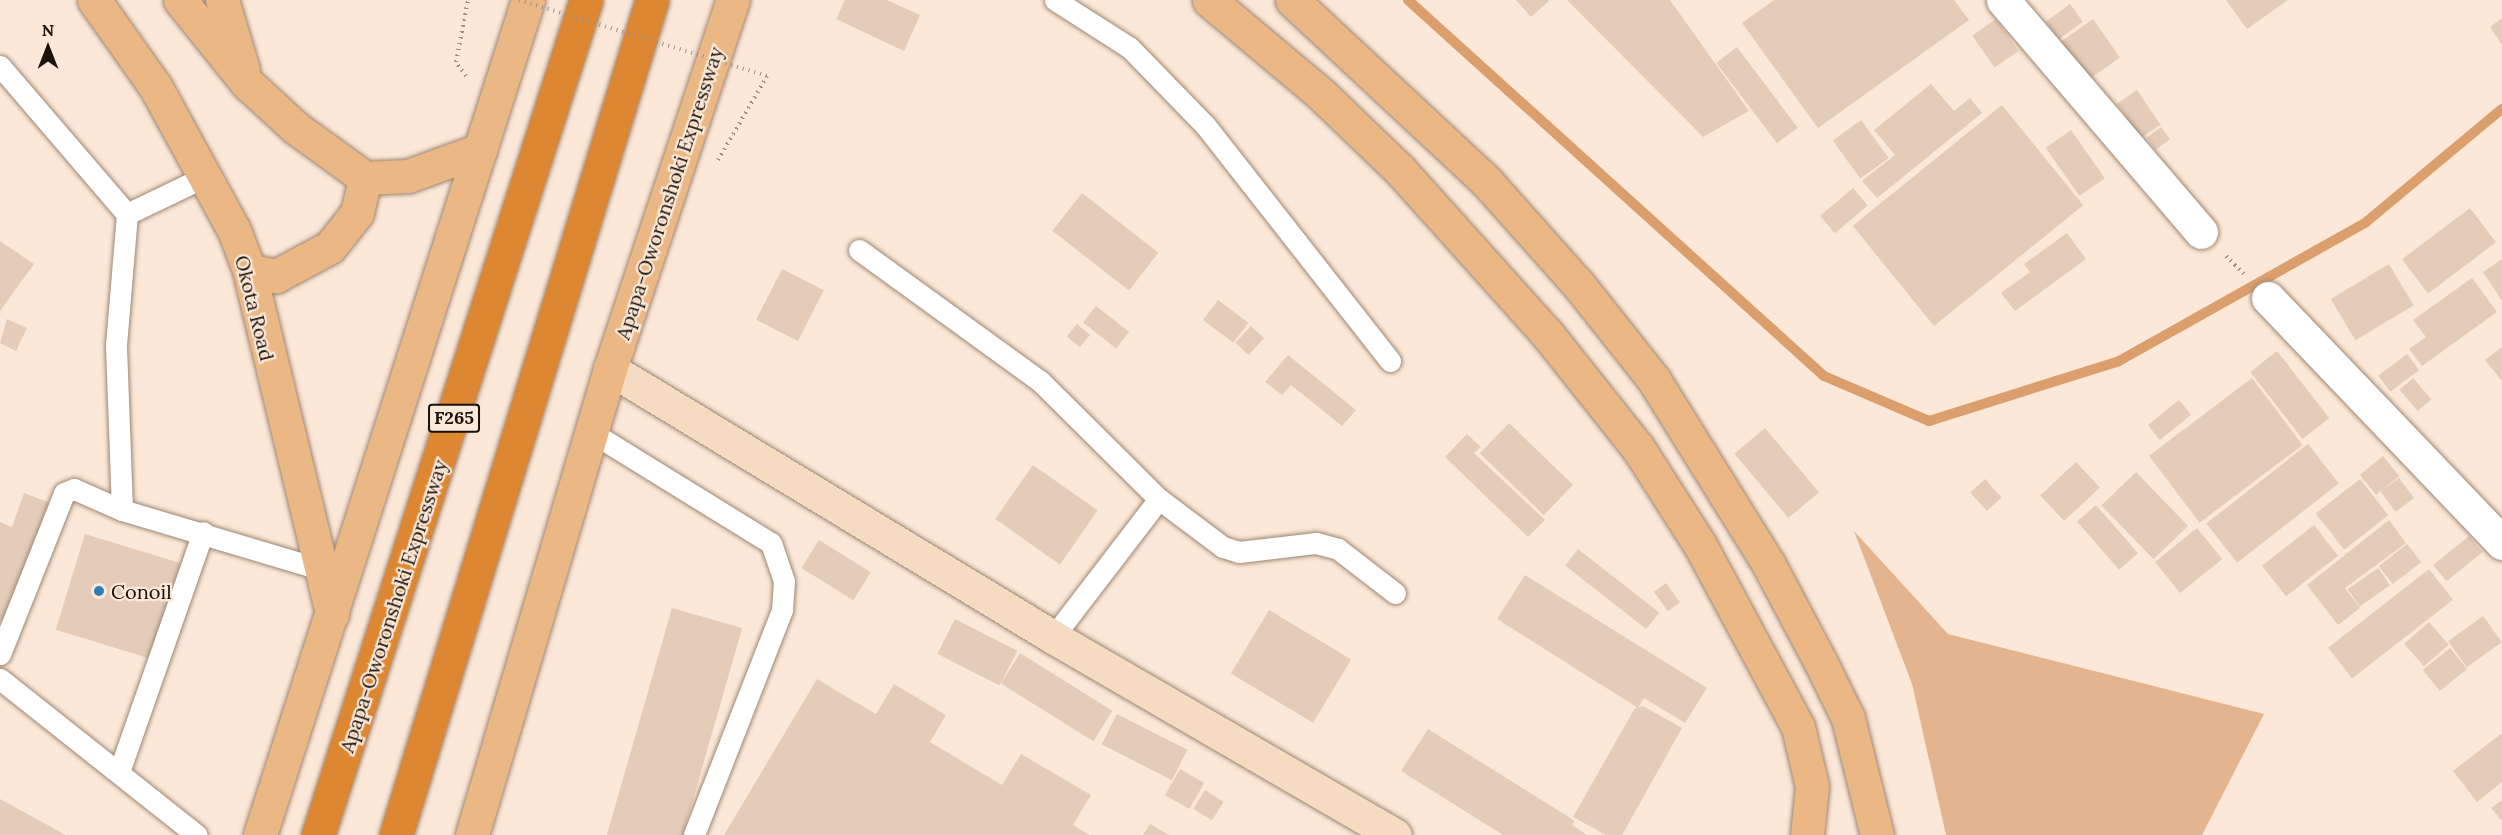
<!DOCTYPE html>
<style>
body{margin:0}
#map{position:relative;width:2502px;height:835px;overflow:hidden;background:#fce8d8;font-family:Lora,serif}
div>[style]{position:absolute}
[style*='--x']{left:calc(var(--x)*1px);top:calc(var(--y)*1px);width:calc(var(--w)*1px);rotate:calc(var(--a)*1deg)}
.green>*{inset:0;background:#e3b48e}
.stream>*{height:10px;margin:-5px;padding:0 5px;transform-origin:5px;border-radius:5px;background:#da9f6d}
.building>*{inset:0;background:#e4ccb8;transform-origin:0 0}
.path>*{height:4px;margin-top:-2px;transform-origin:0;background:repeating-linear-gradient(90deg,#9d8e82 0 1.5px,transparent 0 6px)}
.roads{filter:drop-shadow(0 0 2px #9d8673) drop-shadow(0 0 2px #9d8673)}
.service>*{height:21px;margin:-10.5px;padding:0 10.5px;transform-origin:10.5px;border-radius:10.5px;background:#fff}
.minor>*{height:33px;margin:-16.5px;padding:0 16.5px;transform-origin:16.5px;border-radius:16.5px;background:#fff}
.secondary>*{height:33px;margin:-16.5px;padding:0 16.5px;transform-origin:16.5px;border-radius:16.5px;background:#f5dbc2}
.primary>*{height:33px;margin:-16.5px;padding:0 16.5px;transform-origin:16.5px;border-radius:16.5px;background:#ebb784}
.motorway>*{height:33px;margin:-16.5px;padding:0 16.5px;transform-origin:16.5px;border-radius:16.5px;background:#de8732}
.path-bridge>*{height:4px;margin-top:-2px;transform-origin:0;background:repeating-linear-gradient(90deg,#9d8e82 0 1.5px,transparent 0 6px)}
.dots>*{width:16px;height:16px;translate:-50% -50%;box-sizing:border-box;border:3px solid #fce8d8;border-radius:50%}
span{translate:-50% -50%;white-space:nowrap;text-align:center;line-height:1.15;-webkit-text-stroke:4.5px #fce8d8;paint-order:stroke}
.shield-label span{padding:2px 4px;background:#fce8d8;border:2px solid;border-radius:4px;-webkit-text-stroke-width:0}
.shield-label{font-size:18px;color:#19110a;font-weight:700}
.street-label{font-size:20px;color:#19110a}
.poi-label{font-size:20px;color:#19110a}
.left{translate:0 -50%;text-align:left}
.north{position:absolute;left:18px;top:18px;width:60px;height:60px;-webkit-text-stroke:4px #fce8d8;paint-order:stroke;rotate:0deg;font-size:16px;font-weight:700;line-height:24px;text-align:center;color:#19110a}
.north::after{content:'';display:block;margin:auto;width:21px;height:27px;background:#19110a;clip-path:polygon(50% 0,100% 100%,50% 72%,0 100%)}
</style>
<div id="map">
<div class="green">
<i style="clip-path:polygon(1854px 531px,1948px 634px,2264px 714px,2202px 835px,1946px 835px,1912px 684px)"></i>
</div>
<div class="stream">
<i style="--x:1408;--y:0;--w:561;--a:42.11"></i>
<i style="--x:1824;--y:376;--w:114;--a:23.2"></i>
<i style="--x:1929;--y:421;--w:199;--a:-17.5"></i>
<i style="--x:2119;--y:361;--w:282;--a:-29.3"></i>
<i style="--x:2365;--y:223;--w:178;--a:-39.8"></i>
</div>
<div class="building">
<i style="clip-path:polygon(845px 0,887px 0,920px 15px,904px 51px,836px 19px)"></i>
<i style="clip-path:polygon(1516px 0,1548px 0,1549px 1px,1531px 17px)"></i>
<i style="clip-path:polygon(1567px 0,1670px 0,1749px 111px,1703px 137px)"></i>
<i style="clip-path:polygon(1774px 0,1954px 0,1969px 20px,1818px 128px,1742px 23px)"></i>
<i style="clip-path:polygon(2226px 0,2288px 0,2247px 29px)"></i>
<i style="left:2070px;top:4px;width:22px;height:30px;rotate:54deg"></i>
<i style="clip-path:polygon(2502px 18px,2502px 45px,2490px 27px)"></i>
<i style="left:1996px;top:19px;width:39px;height:29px;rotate:55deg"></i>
<i style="left:2093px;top:19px;width:47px;height:44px;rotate:55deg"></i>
<i style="left:1737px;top:47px;width:101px;height:26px;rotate:53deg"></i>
<i style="clip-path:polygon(1931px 84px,1954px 111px,1970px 98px,1982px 113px,1877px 198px,1862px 181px,1895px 155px,1874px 130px)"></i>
<i style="left:2137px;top:90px;width:42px;height:24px;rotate:56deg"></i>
<i style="left:2002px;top:105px;width:129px;height:192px;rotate:51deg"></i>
<i style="left:1861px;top:120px;width:47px;height:35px;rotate:54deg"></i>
<i style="left:2161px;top:127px;width:15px;height:18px;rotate:53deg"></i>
<i style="left:2071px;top:130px;width:59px;height:31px;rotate:55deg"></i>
<i style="left:1853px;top:188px;width:23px;height:43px;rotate:50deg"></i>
<i style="left:1082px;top:193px;width:97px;height:48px;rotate:38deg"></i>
<i style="left:2470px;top:208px;width:43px;height:85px;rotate:53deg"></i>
<i style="clip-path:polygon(2067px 233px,2086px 259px,2015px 311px,2001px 293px,2030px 272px,2024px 264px)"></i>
<i style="clip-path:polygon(0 241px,34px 264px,0 311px)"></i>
<i style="clip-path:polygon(2502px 259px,2502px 301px,2483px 272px)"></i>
<i style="left:2389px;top:264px;width:48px;height:68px;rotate:59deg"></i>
<i style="left:782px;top:269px;width:47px;height:57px;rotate:27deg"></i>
<i style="clip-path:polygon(2472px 278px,2497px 312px,2422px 366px,2409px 349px,2426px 337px,2413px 320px)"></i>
<i style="left:1218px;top:300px;width:38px;height:25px;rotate:37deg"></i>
<i style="left:1096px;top:306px;width:42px;height:21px;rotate:38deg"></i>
<i style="clip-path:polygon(7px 319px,27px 328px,16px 351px,0 343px)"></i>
<i style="left:1077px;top:324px;width:17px;height:16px;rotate:40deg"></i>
<i style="left:1251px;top:326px;width:18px;height:23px;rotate:43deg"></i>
<i style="clip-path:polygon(2502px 347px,2502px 381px,2485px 360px)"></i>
<i style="left:2277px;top:351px;width:85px;height:34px;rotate:52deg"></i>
<i style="left:2407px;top:354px;width:20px;height:36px;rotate:53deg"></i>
<i style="clip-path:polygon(1288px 355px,1356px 410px,1342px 426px,1291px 385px,1282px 395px,1265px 382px)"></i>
<i style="left:2252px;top:378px;width:84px;height:129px;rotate:53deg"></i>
<i style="left:2413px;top:378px;width:28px;height:18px;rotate:49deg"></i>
<i style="left:2179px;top:400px;width:19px;height:40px;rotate:51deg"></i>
<i style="left:1509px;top:423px;width:89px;height:42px;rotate:44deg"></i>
<i style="left:1765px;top:428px;width:84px;height:40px;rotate:50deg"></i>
<i style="clip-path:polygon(1467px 434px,1481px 447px,1474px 453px,1545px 520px,1528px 537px,1445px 457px)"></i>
<i style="left:2308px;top:444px;width:50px;height:129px;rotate:52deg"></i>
<i style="left:2383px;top:456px;width:26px;height:30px;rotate:51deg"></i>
<i style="left:2076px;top:462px;width:35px;height:49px;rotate:47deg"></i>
<i style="left:1033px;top:465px;width:79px;height:66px;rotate:35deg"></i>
<i style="left:2136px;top:472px;width:75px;height:48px;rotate:46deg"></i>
<i style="left:2399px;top:478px;width:25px;height:23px;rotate:53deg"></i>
<i style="left:1985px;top:479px;width:25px;height:20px;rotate:48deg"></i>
<i style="left:2360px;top:479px;width:46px;height:56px;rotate:52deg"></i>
<i style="clip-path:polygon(24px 493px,51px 503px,6px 622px,0 620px,0 522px,12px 527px)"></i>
<i style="left:2096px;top:505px;width:64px;height:25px;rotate:49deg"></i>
<i style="clip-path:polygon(2389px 520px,2406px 543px,2345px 588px,2360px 608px,2338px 625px,2307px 585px)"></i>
<i style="left:2314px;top:525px;width:39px;height:66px;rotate:52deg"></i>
<i style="left:2197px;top:528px;width:40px;height:54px;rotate:51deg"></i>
<i style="left:85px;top:534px;width:107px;height:100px;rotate:17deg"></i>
<i style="left:2469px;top:536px;width:21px;height:46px;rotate:51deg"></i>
<i style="left:819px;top:540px;width:61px;height:33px;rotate:32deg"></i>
<i style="left:2407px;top:544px;width:23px;height:36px;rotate:52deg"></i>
<i style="left:1578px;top:549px;width:103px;height:21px;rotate:38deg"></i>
<i style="left:2378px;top:568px;width:21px;height:37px;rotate:55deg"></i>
<i style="left:2429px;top:569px;width:39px;height:128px;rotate:52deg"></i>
<i style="clip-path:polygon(1525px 575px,1707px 688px,1685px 723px,1644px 698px,1638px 708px,1497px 619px)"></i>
<i style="left:1666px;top:583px;width:24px;height:15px;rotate:54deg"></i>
<i style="left:672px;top:608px;width:73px;height:236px;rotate:16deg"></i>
<i style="left:1269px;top:610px;width:96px;height:74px;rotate:31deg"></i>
<i style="left:2483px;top:616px;width:32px;height:43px;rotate:54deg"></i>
<i style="left:955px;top:619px;width:70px;height:39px;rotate:27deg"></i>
<i style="left:2429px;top:622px;width:30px;height:33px;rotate:49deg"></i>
<i style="left:2450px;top:648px;width:27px;height:35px;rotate:51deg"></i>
<i style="left:1020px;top:653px;width:109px;height:36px;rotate:32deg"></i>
<i style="clip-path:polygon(817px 679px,876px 714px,894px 684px,946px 715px,930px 742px,1002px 785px,1021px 754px,1091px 795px,1073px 825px,1090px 835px,724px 835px)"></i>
<i style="clip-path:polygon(1643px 706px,1682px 728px,1622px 835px,1606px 835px,1573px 817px,1635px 708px)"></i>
<i style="left:1117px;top:714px;width:79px;height:34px;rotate:27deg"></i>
<i style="clip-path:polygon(1428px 729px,1575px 821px,1572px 825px,1587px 835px,1503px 835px,1401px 771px)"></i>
<i style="clip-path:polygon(2502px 733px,2502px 782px,2477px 802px,2453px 771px)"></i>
<i style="left:1180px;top:769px;width:28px;height:30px;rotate:30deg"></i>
<i style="left:1205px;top:790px;width:22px;height:22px;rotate:32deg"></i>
<i style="clip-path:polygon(0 799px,66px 835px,0 835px)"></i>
<i style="clip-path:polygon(2502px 800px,2502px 821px,2491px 808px)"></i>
<i style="clip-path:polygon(1150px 824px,1169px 835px,1143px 835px)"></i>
</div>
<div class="path">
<i style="--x:466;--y:76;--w:17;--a:-126"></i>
<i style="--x:456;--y:62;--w:63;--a:-79"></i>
<i style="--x:718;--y:160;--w:97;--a:-59.7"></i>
<i style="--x:2226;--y:256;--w:25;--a:45"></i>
</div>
<div class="roads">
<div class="service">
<i style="--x:1055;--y:0;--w:89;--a:32.6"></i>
<i style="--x:1130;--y:48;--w:107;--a:45.8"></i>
<i style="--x:1205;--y:125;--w:300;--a:51.9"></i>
<i style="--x:0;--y:66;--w:195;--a:49.4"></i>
<i style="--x:127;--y:214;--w:132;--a:94.8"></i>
<i style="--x:116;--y:346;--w:164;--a:87.9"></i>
<i style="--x:127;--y:214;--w:90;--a:-25.7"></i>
<i style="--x:859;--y:250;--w:223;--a:35.9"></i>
<i style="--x:1040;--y:381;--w:168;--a:44.8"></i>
<i style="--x:591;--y:432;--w:211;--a:31.7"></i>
<i style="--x:771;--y:543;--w:40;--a:71.1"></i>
<i style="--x:784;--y:581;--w:29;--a:94"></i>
<i style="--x:782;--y:610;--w:242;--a:111.4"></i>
<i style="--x:1053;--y:637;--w:174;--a:-52.5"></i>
<i style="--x:1159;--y:499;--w:80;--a:36.9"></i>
<i style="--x:1223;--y:547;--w:17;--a:17"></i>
<i style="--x:1239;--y:552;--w:78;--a:-6.7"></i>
<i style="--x:1316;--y:543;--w:23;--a:15"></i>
<i style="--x:1338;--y:549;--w:72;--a:37.7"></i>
<i style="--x:0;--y:654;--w:173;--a:-68.3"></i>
<i style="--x:64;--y:493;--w:11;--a:-22"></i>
<i style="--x:74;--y:489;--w:52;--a:23.6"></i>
<i style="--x:122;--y:510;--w:203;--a:16.6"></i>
<i style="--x:0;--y:679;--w:251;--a:38.4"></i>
<i style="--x:119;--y:772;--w:254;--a:-70.7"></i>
</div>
<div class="minor">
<i style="--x:2003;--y:0;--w:305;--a:49.5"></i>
<i style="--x:2268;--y:298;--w:339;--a:46.3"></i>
</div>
<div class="secondary">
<i style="--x:610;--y:369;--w:518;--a:31.17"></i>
<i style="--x:1053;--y:637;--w:395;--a:30.1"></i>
</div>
<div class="primary">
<i style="--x:94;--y:0;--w:105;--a:54.7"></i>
<i style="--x:155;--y:86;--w:164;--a:61.3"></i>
<i style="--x:234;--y:230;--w:43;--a:69.4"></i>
<i style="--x:249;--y:270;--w:354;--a:76.4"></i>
<i style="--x:180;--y:0;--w:107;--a:51.1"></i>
<i style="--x:247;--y:83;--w:67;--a:42.6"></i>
<i style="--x:296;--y:128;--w:85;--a:35.9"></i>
<i style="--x:365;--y:178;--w:43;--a:-2.7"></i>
<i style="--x:408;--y:176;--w:77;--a:-19.9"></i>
<i style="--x:222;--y:0;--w:73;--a:73.3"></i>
<i style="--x:1209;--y:0;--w:146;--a:40"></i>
<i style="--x:1321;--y:94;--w:110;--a:43.9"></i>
<i style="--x:1400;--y:170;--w:222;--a:48.1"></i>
<i style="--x:1548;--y:335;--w:144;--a:51.5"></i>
<i style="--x:1638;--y:448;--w:115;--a:57.4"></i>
<i style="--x:1700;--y:545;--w:207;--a:61.7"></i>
<i style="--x:1798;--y:727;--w:61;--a:76.7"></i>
<i style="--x:1812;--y:786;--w:49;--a:95.8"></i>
<i style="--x:1292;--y:0;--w:267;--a:43"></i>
<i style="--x:1487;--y:182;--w:137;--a:48.3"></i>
<i style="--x:1578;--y:284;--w:122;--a:51.6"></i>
<i style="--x:1654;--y:380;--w:216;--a:58.1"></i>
<i style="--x:1768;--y:563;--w:113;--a:62.1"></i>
<i style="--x:1821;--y:663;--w:61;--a:63.9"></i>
<i style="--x:1848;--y:718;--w:121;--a:76.1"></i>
<i style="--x:249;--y:270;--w:28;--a:13"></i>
<i style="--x:276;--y:276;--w:61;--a:-28.2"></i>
<i style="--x:330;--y:247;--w:43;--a:-51.5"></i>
<i style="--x:357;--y:213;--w:36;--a:-77"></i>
<i style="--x:260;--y:835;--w:877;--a:-72.21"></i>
<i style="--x:472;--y:835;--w:486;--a:-73.5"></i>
<i style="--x:610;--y:369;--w:389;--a:-71.6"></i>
</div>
<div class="motorway">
<i style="--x:318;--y:835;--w:877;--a:-72.21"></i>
<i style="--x:396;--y:835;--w:873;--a:-72.96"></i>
</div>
</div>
<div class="path-bridge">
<i style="--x:519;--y:0;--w:259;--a:17"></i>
</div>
<div class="dots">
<i style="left:99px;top:591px;background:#307fb1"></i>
</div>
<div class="shield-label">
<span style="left:454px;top:418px">F265</span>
</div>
<div class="street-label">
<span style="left:669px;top:193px;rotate:-72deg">Apapa-Oworonshoki Expressway</span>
<span style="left:255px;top:308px;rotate:76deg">Okota Road</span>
<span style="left:393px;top:606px;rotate:-72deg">Apapa-Oworonshoki Expressway</span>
</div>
<div class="poi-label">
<span class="left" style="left:111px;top:591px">Conoil</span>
</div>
<div class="north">N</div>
</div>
